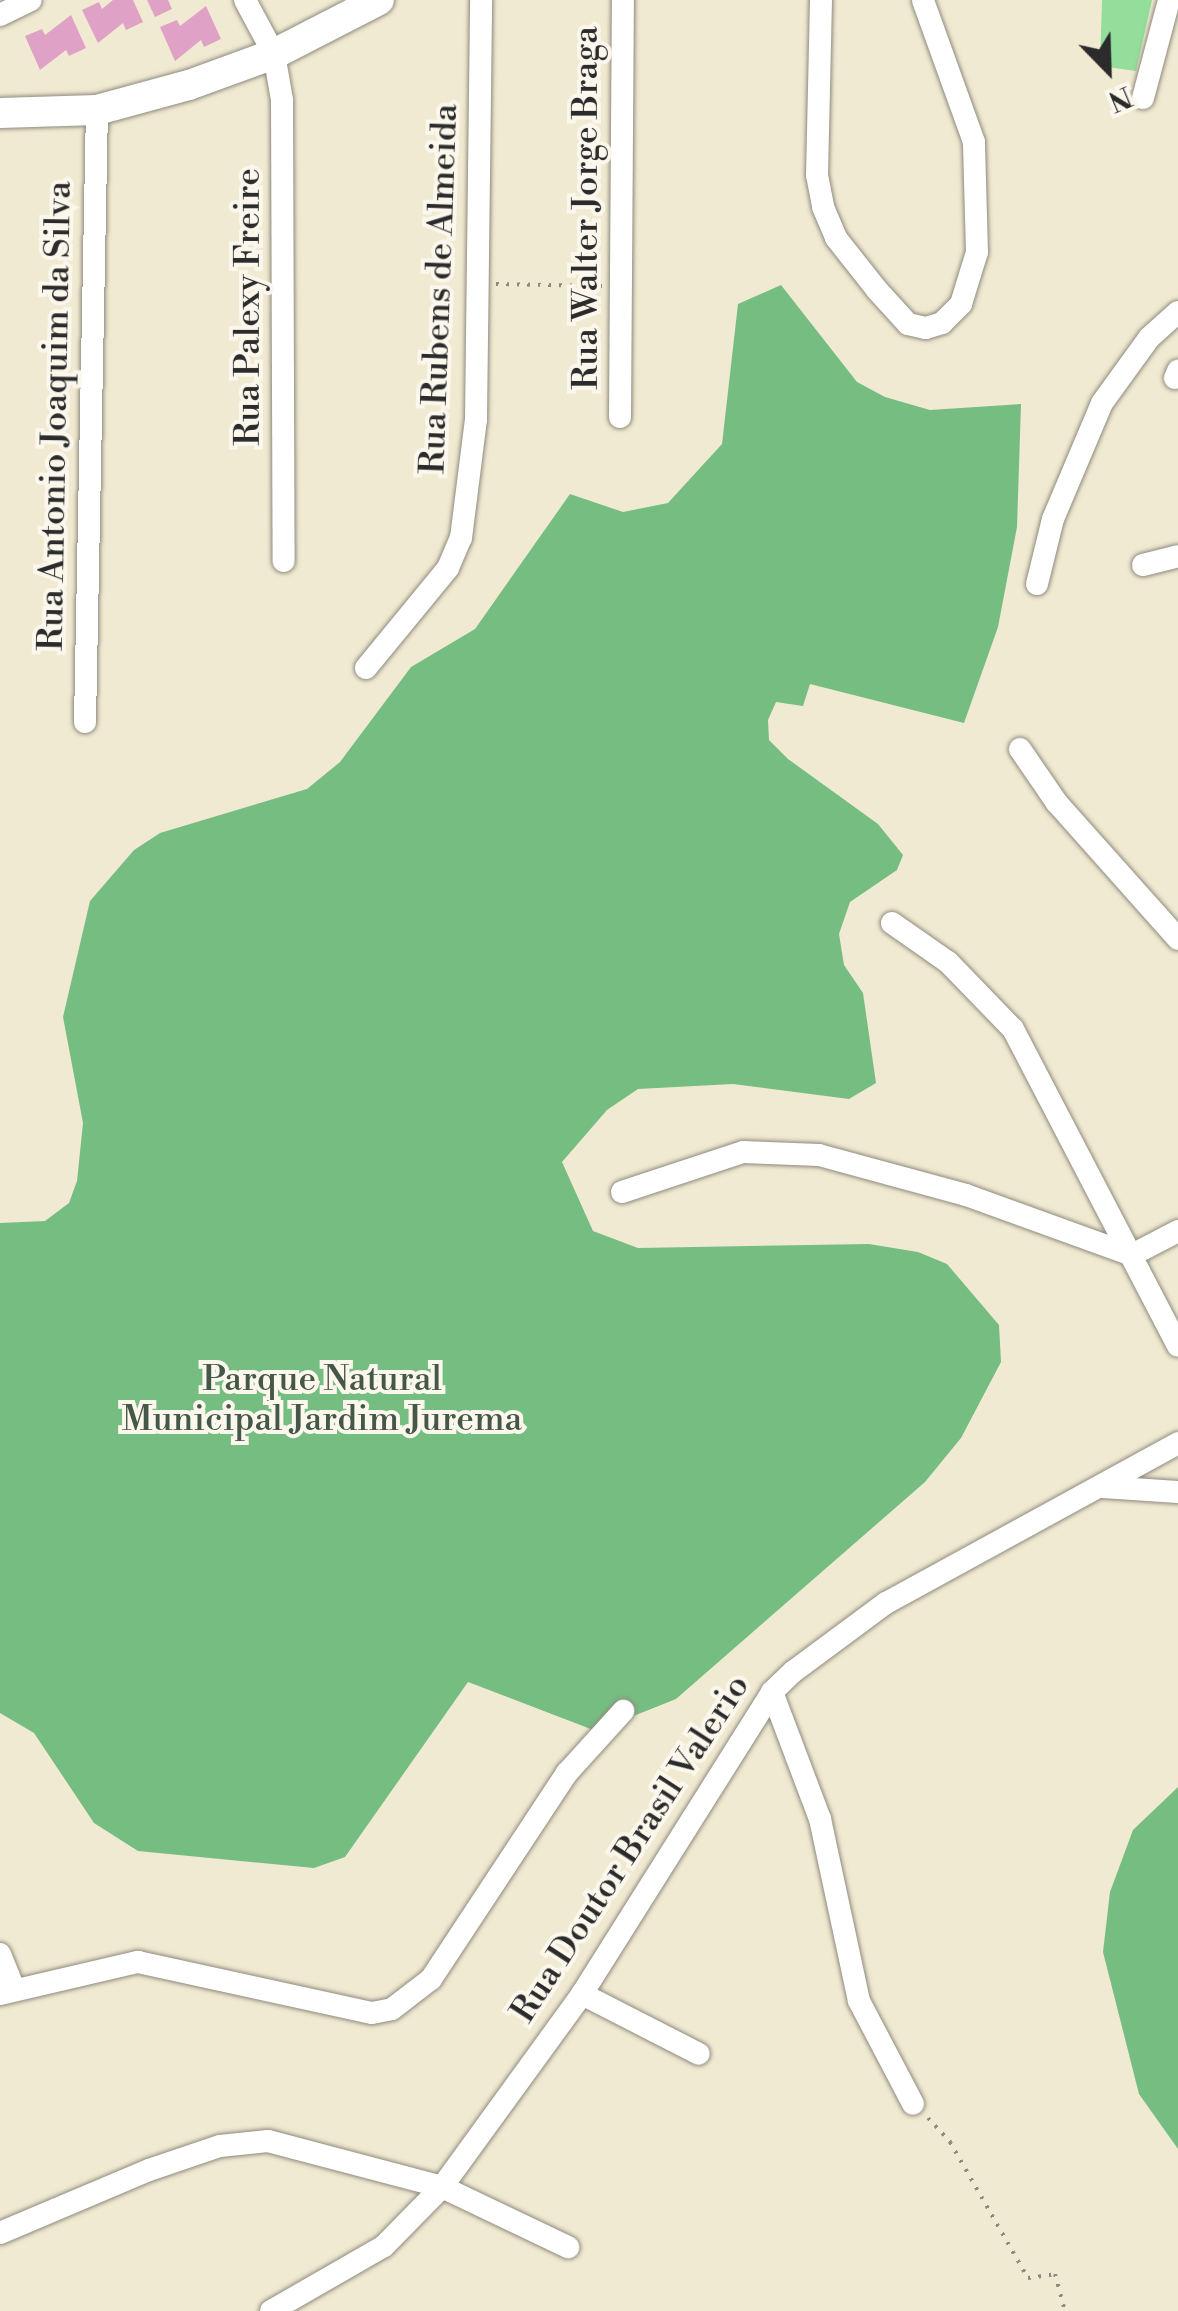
<!DOCTYPE html>
<style>
body{margin:0}
#map{position:relative;width:1178px;height:2311px;overflow:hidden;background:#f1ead2;font-family:"Libre Bodoni",serif}
div>[style]{position:absolute}
[style*='--x']{left:calc(var(--x)*1px);top:calc(var(--y)*1px);width:calc(var(--w)*1px);rotate:calc(var(--a)*1deg)}
.green>*{inset:0;background:#93de9a}
.forest>*{inset:0;background:#76bd82}
.building>*{inset:0;background:#dfa1c6}
.path>*{height:4px;margin-top:-2px;transform-origin:0;background:repeating-linear-gradient(90deg,#8e8a7e 0 2.5px,transparent 0 10.5px)}
.roads{filter:drop-shadow(0 0 2px #8e8a7e) drop-shadow(0 0 2px #8e8a7e)}
.street>*{height:22px;margin:-11px;padding:0 11px;transform-origin:11px;border-radius:11px;background:#fff}
.secondary>*{height:30px;margin:-15px;padding:0 15px;transform-origin:15px;border-radius:15px;background:#fff}
span{translate:-50% -50%;white-space:nowrap;text-align:center;line-height:1.15;-webkit-text-stroke:8px #fbf7ec;paint-order:stroke}
.street-label{font-size:35px;color:#2b2b2b}
.park-label{font-size:35px;color:#455847}
.north{position:absolute;left:1058px;top:20px;width:100px;height:100px;-webkit-text-stroke:8px #fbf7ec;paint-order:stroke;rotate:157deg;font-size:28px;font-weight:700;line-height:40px;text-align:center;color:#2b2b2b}
.north::after{content:'';display:block;margin:auto;width:35px;height:45px;background:#2b2b2b;clip-path:polygon(50% 0,100% 100%,50% 72%,0 100%)}
</style>
<div id="map">
<div class="green">
<i style="clip-path:polygon(1102px 0,1152px 0,1136px 71px,1100px 66px)"></i>
</div>
<div class="forest">
<i style="clip-path:polygon(781px 285px,857px 382px,885px 397px,930px 410px,1021px 404px,1017px 527px,998px 627px,964px 723px,810px 684px,803px 706px,776px 702px,768px 720px,769px 740px,788px 759px,878px 824px,903px 855px,897px 870px,850px 902px,839px 934px,844px 965px,863px 993px,876px 1083px,849px 1099px,733px 1084px,638px 1089px,607px 1110px,562px 1162px,593px 1231px,638px 1248px,869px 1244px,918px 1252px,947px 1264px,999px 1325px,1001px 1362px,961px 1438px,925px 1482px,676px 1699px,596px 1731px,468px 1682px,345px 1857px,314px 1868px,138px 1851px,94px 1823px,34px 1733px,0 1713px,0 1223px,45px 1221px,69px 1203px,77px 1181px,83px 1123px,63px 1017px,90px 901px,134px 850px,160px 833px,307px 789px,340px 762px,411px 667px,475px 629px,570px 494px,623px 512px,668px 503px,722px 444px,738px 304px)"></i>
<i style="clip-path:polygon(1178px 1787px,1178px 2149px,1139px 2094px,1103px 1952px,1110px 1892px,1133px 1830px)"></i>
</div>
<div class="building">
<i style="clip-path:polygon(113px 0,133px 0,143px 22px,126px 30px,123px 23px,98px 43px,82px 10px,99px 2px,102px 9px)"></i>
<i style="clip-path:polygon(147px 0,168px 0,172px 9px,155px 17px)"></i>
<i style="clip-path:polygon(206px 6px,221px 39px,204px 47px,201px 40px,175px 61px,160px 27px,177px 20px,180px 26px)"></i>
<i style="clip-path:polygon(71px 15px,86px 48px,69px 56px,66px 50px,40px 70px,25px 36px,42px 29px,45px 35px)"></i>
</div>
<div class="path">
<i style="--x:496;--y:284;--w:106;--a:1.1"></i>
<i style="--x:928;--y:2118;--w:33;--a:47"></i>
<i style="--x:950;--y:2142;--w:157;--a:60.2"></i>
<i style="--x:1028;--y:2278;--w:27;--a:-8"></i>
<i style="--x:1055;--y:2274;--w:38;--a:75"></i>
</div>
<div class="roads">
<div class="street">
<i style="--x:245;--y:0;--w:61;--a:61.8"></i>
<i style="--x:274;--y:54;--w:47;--a:80.1"></i>
<i style="--x:282;--y:100;--w:461;--a:89.8"></i>
<i style="--x:821;--y:0;--w:175;--a:91.3"></i>
<i style="--x:817;--y:175;--w:33;--a:79"></i>
<i style="--x:823;--y:207;--w:34;--a:67"></i>
<i style="--x:836;--y:238;--w:66;--a:51.7"></i>
<i style="--x:877;--y:290;--w:46;--a:47.6"></i>
<i style="--x:908;--y:324;--w:18;--a:13"></i>
<i style="--x:926;--y:328;--w:17;--a:-17"></i>
<i style="--x:942;--y:323;--w:27;--a:-45"></i>
<i style="--x:961;--y:304;--w:54;--a:-72.9"></i>
<i style="--x:977;--y:252;--w:110;--a:-91.6"></i>
<i style="--x:974;--y:142;--w:151;--a:-109.8"></i>
<i style="--x:0;--y:15;--w:34;--a:-26"></i>
<i style="--x:1143;--y:98;--w:101;--a:-75.1"></i>
<i style="--x:1175;--y:378;--w:8;--a:-67"></i>
<i style="--x:620;--y:417;--w:417;--a:-89.6"></i>
<i style="--x:1143;--y:565;--w:36;--a:-14"></i>
<i style="--x:1037;--y:584;--w:67;--a:-76.2"></i>
<i style="--x:1053;--y:519;--w:126;--a:-67.1"></i>
<i style="--x:1102;--y:403;--w:80;--a:-54.1"></i>
<i style="--x:1149;--y:338;--w:39;--a:-42"></i>
<i style="--x:366;--y:668;--w:129;--a:-50.6"></i>
<i style="--x:448;--y:568;--w:33;--a:-67"></i>
<i style="--x:461;--y:538;--w:119;--a:-82.8"></i>
<i style="--x:476;--y:420;--w:420;--a:-89.3"></i>
<i style="--x:85;--y:722;--w:612;--a:-88.88"></i>
<i style="--x:1020;--y:749;--w:65;--a:55.6"></i>
<i style="--x:1057;--y:803;--w:182;--a:48.3"></i>
<i style="--x:892;--y:923;--w:68;--a:34.9"></i>
<i style="--x:948;--y:962;--w:93;--a:45.9"></i>
<i style="--x:1013;--y:1029;--w:357;--a:62.5"></i>
<i style="--x:622;--y:1192;--w:127;--a:-18.3"></i>
<i style="--x:743;--y:1152;--w:76;--a:2.3"></i>
<i style="--x:819;--y:1155;--w:152;--a:15.2"></i>
<i style="--x:966;--y:1195;--w:177;--a:19.9"></i>
<i style="--x:1132;--y:1255;--w:52;--a:-27.6"></i>
<i style="--x:1103;--y:1487;--w:75;--a:3.8"></i>
<i style="--x:772;--y:1692;--w:136;--a:69.3"></i>
<i style="--x:820;--y:1819;--w:186;--a:77.9"></i>
<i style="--x:859;--y:2001;--w:116;--a:62.3"></i>
<i style="--x:0;--y:1954;--w:37;--a:68"></i>
<i style="--x:0;--y:1994;--w:142;--a:-13.1"></i>
<i style="--x:138;--y:1962;--w:239;--a:12.3"></i>
<i style="--x:372;--y:2013;--w:20;--a:-11"></i>
<i style="--x:392;--y:2009;--w:49;--a:-37.6"></i>
<i style="--x:431;--y:1979;--w:247;--a:-56.6"></i>
<i style="--x:567;--y:1773;--w:84;--a:-47.9"></i>
<i style="--x:582;--y:1994;--w:131;--a:27.1"></i>
<i style="--x:0;--y:2233;--w:162;--a:-22.9"></i>
<i style="--x:149;--y:2170;--w:75;--a:-18.7"></i>
<i style="--x:220;--y:2146;--w:48;--a:-5.9"></i>
<i style="--x:268;--y:2141;--w:180;--a:14.8"></i>
<i style="--x:442;--y:2187;--w:140;--a:25.5"></i>
<i style="--x:271;--y:2311;--w:130;--a:-29.9"></i>
<i style="--x:384;--y:2246;--w:83;--a:-45.5"></i>
<i style="--x:442;--y:2187;--w:238;--a:-54"></i>
<i style="--x:582;--y:1994;--w:357;--a:-57.8"></i>
<i style="--x:772;--y:1692;--w:30;--a:-44"></i>
<i style="--x:794;--y:1671;--w:114;--a:-36.5"></i>
<i style="--x:886;--y:1603;--w:333;--a:-28.7"></i>
</div>
<div class="secondary">
<i style="--x:0;--y:113;--w:97;--a:-1.8"></i>
<i style="--x:97;--y:110;--w:95;--a:-15.2"></i>
<i style="--x:189;--y:85;--w:90;--a:-20"></i>
<i style="--x:274;--y:54;--w:118;--a:-27.2"></i>
</div>
</div>
<div class="street-label">
<span style="left:587px;top:208px;rotate:-90deg">Rua Walter Jorge Braga</span>
<span style="left:440px;top:289px;rotate:-88deg">Rua Rubens de Almeida</span>
<span style="left:249px;top:307px;rotate:-90deg">Rua Palexy Freire</span>
<span style="left:56px;top:416px;rotate:-89deg">Rua Antonio Joaquim da Silva</span>
<span style="left:631px;top:1849px;rotate:-57deg">Rua Doutor Brasil Valerio</span>
</div>
<div class="park-label">
<span style="left:322px;top:1400px">Parque Natural<br>Municipal Jardim Jurema</span>
</div>
<div class="north">N</div>
</div>
